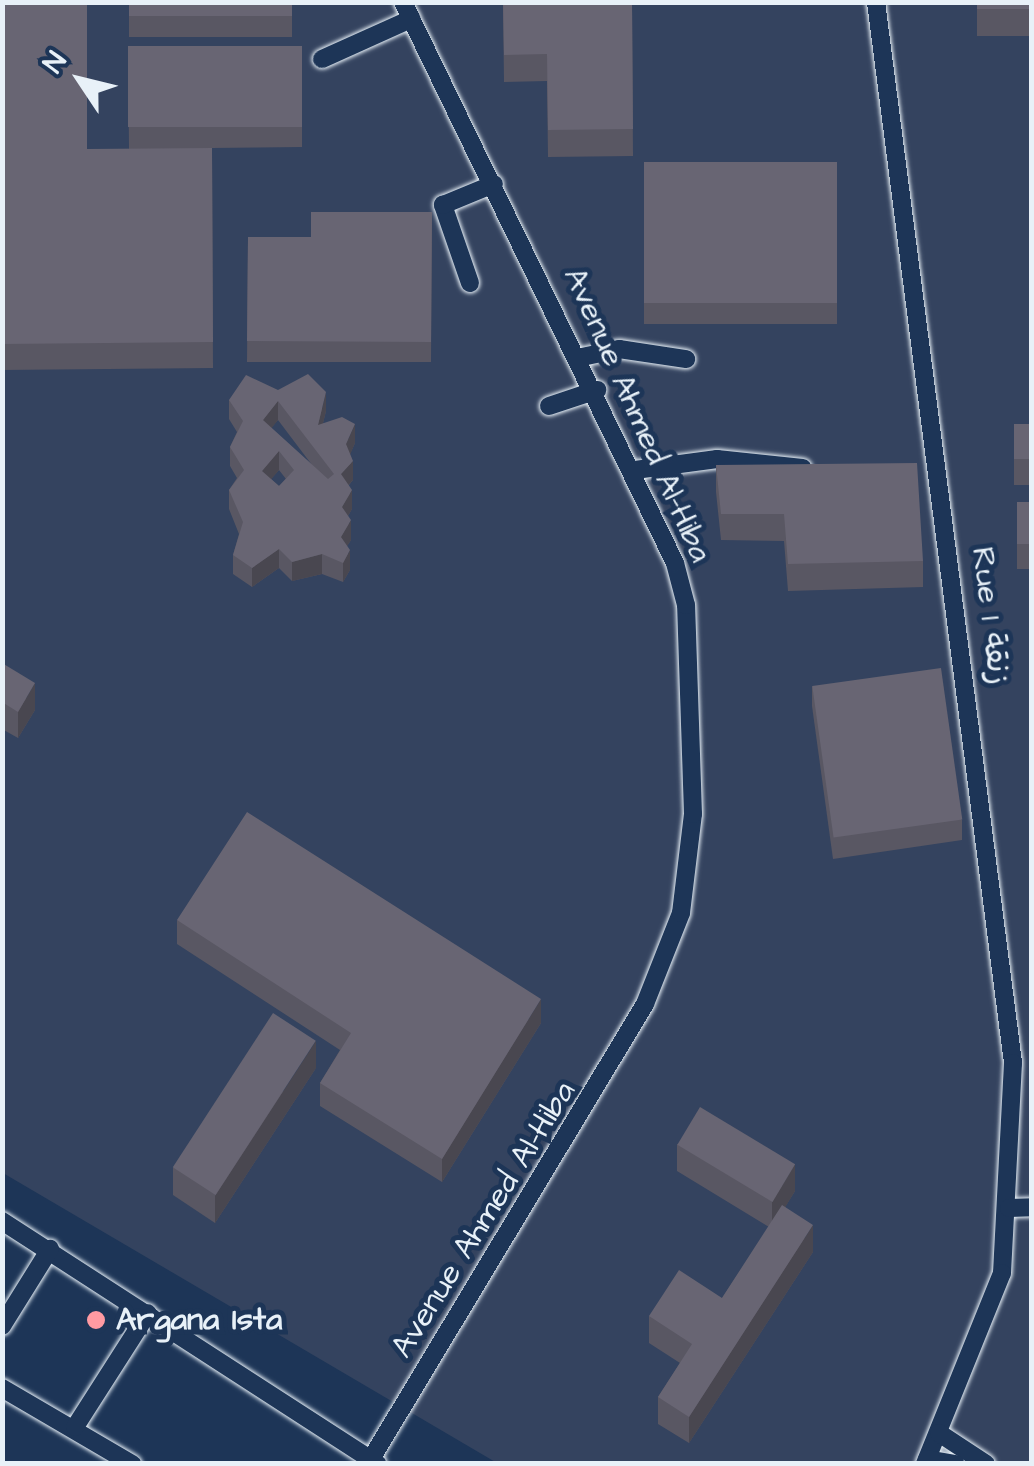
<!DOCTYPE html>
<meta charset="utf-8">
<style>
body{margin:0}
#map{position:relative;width:1034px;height:1466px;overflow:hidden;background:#1d3557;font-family:"Architects Daughter","Playpen Sans Arabic",sans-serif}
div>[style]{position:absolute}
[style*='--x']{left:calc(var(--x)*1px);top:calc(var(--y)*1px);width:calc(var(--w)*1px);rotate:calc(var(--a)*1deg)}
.built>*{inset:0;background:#34435f}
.roads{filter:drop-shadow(0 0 2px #e8f1f8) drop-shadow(0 0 2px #e8f1f8)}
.minor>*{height:18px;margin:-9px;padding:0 9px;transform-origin:9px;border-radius:9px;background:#1d3557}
.wall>*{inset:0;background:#595763;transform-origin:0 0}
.shaded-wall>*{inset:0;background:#494750}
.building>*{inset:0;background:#686573;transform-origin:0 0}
.dots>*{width:28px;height:28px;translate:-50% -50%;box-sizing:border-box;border:5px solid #1d3557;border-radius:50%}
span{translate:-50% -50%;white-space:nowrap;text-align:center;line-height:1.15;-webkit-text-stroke:10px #1d3557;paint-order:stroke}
.street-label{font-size:32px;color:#e8f1f8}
.poi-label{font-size:32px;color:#e8f1f8;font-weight:700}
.left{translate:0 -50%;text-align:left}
.frame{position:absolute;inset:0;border:5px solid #e8f1f8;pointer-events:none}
.north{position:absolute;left:30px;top:30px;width:100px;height:100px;-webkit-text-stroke:8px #1d3557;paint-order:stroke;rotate:305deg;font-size:28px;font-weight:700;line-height:40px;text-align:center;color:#e8f1f8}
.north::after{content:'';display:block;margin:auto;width:35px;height:45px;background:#e8f1f8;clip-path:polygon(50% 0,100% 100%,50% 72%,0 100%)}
</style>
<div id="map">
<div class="built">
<i style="clip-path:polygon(2px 3px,1031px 3px,1031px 1463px,497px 1463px,3px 1173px)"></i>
</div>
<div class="roads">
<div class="minor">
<i style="--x:876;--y:2;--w:1070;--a:82.64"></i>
<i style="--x:1013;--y:1063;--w:210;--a:93"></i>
<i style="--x:1002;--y:1273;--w:206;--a:112"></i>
<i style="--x:322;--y:59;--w:98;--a:-24.2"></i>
<i style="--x:470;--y:283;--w:83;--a:-109.1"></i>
<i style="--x:443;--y:205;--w:55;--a:-22.4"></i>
<i style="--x:582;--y:357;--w:38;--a:-12"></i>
<i style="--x:619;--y:349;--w:68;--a:8.5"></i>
<i style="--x:549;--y:406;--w:51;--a:-18.4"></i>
<i style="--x:635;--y:470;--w:83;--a:-7.6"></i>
<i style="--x:717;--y:459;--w:86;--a:6"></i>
<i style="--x:1009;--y:1208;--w:23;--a:-2"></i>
<i style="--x:2;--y:1221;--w:447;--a:32.9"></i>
<i style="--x:2;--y:1326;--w:91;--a:-58.1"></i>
<i style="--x:2;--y:1388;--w:151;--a:30.3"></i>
<i style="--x:75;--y:1427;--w:135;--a:-57.4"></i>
<i style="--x:939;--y:1433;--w:56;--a:33.4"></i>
<i style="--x:927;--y:1459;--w:29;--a:10"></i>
<i style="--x:368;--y:1464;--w:537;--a:-58.94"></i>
<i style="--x:645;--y:1004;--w:98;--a:-68.4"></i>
<i style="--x:681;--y:913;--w:100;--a:-83.1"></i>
<i style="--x:693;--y:814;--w:209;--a:-91.9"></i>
<i style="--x:686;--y:605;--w:43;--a:-104.7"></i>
<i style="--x:675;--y:563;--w:623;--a:-115.87"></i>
</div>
</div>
<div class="wall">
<i style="clip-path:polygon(2px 2px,87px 149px,129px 149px,128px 48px,302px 46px,302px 147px,212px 148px,213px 368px,2px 370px)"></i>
<i style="left:129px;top:2px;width:163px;height:35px"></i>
<i style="clip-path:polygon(503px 2px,632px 2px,633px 156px,548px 157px,547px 81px,504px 82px)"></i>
<i style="left:977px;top:2px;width:55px;height:34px"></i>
<i style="left:644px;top:162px;width:193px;height:162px"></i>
<i style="clip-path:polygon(432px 212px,431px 362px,247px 362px,248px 237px,311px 237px)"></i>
<i style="clip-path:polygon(evenodd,278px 390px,326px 411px,323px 423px,355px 443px,350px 454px,353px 480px,349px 485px,352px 509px,348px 516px,351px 540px,347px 546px,350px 570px,343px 582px,322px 574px,292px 581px,279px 568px,252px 587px,233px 574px,233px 555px,239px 534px,229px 509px,229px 490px,237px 478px,230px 466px,230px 447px,237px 432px,229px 419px,229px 400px,278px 390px,278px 420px,312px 465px,271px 428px,278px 420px,278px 390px,279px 470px,286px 479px,279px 486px,271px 479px,279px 470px)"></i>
<i style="left:1014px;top:424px;width:18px;height:61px"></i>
<i style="clip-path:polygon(716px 465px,923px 561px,923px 587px,788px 591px,784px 541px,721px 540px,716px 492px)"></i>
<i style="left:1017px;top:502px;width:15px;height:67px"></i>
<i style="clip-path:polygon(2px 663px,35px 710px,18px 738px,2px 729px)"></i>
<i style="clip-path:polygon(812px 686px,962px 820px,962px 840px,833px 859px,812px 706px)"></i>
<i style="clip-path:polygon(177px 920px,541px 1023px,442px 1182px,320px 1106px,320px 1083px,340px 1050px,177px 944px)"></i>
<i style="clip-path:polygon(316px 1068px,215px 1223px,173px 1195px,173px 1168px)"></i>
<i style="clip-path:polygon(677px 1144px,795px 1191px,785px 1207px,813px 1252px,689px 1443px,658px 1424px,658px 1397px,680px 1363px,649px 1343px,649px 1316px,722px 1298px,769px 1227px,677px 1171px)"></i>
</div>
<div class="shaded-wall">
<i style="clip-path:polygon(326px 392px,326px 411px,318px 444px,318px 425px)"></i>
<i style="clip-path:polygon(278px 401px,278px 420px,263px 439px,263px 420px)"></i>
<i style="clip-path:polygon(355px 424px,355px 443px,346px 464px,346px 444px)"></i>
<i style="clip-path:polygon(279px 451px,279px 470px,262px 490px,262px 471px)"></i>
<i style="clip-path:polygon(353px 461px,353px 480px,341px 493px,341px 474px)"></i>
<i style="clip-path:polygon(352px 490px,352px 509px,342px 526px,342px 507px)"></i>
<i style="clip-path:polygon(351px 520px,351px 540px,341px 556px,341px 537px)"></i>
<i style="clip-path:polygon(279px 549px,279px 568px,252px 587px,252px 568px)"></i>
<i style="clip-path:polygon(350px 550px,350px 570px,343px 582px,343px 563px)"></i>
<i style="clip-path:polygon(322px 554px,322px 574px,292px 581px,292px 562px)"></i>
<i style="clip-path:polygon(35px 683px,35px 710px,18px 738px,18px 712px)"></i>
<i style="clip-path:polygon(541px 999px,541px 1023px,442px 1182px,442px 1159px)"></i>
<i style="clip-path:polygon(316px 1041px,316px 1068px,215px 1223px,215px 1196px)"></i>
<i style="clip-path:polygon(795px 1164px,795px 1191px,772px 1229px,772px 1202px)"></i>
<i style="clip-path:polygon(813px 1225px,813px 1252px,689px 1443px,689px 1417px)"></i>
</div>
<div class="building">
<i style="clip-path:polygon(2px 2px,87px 2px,87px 149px,212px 148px,213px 342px,2px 344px)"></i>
<i style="left:129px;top:2px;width:163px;height:14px"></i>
<i style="clip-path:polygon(503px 2px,632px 2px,633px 129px,548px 130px,547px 54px,504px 55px)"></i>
<i style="left:977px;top:2px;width:55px;height:7px"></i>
<i style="left:302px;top:46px;width:81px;height:174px;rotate:90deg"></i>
<i style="left:644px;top:162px;width:193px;height:141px"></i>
<i style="clip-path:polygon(311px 212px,432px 212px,431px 342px,247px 341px,248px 237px,311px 237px)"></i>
<i style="clip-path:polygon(evenodd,308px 374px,326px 392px,318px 425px,342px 417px,355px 424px,346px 444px,353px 461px,341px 474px,352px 490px,342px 507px,351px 520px,341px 537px,350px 550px,343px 563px,322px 554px,292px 562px,279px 549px,252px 568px,233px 555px,243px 522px,229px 490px,244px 470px,230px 447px,243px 421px,229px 400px,246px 375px,278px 390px,308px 374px,278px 401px,334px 474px,328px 479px,263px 420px,278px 401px,308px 374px,279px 451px,294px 470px,279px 486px,262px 471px,279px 451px)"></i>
<i style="left:1014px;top:424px;width:18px;height:35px"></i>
<i style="clip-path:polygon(917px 463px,923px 561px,788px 564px,784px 514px,721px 514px,716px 465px)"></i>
<i style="left:1017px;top:502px;width:15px;height:42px"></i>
<i style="clip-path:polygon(2px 663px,35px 683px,18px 712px,2px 702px)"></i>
<i style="left:941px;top:668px;width:153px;height:130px;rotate:82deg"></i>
<i style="clip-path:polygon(247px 812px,541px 999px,442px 1159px,320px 1083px,351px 1033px,177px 920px)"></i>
<i style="left:273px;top:1013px;width:51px;height:184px;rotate:33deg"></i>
<i style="left:700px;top:1107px;width:111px;height:44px;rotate:31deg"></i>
<i style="clip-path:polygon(782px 1205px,813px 1225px,689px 1417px,658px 1397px,692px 1344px,649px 1316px,679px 1270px,722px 1298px)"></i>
</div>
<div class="dots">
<i style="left:96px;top:1320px;background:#ff9aa2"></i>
</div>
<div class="street-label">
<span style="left:637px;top:415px;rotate:66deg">Avenue Ahmed Al-Hiba</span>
<span style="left:990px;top:616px;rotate:83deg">Rue 1 زنقة</span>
<span style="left:484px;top:1220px;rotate:-58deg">Avenue Ahmed Al-Hiba</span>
</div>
<div class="poi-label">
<span class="left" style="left:116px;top:1320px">Argana Ista</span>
</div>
<div class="frame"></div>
<div class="north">N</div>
</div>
